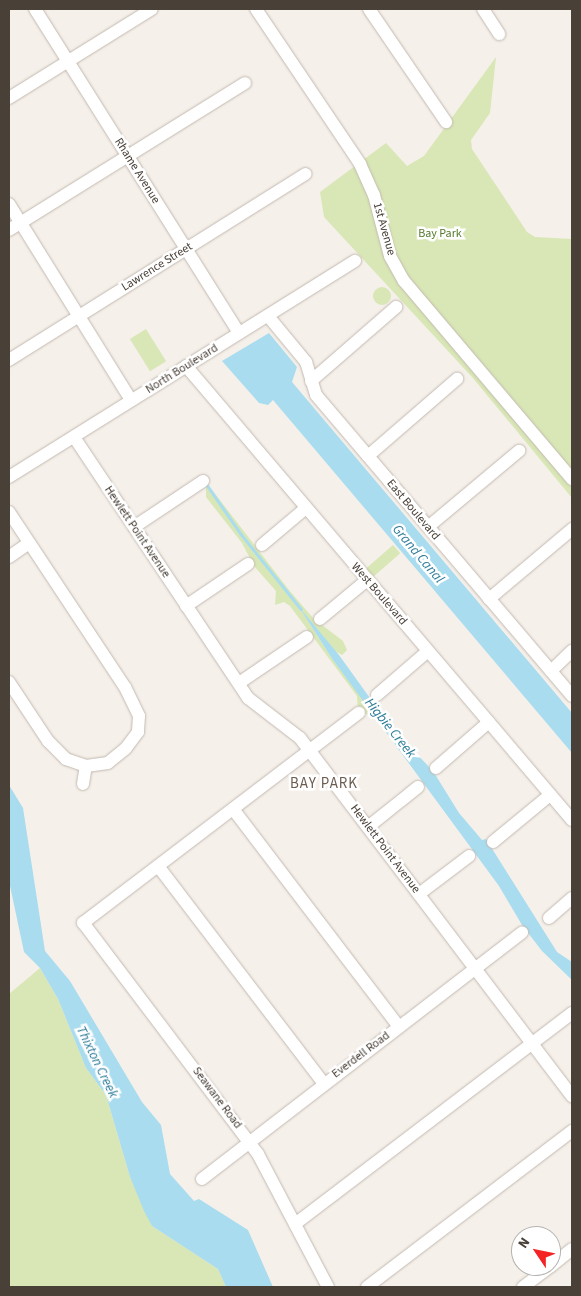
<!DOCTYPE html>
<style>
body{margin:0}
#map{position:relative;width:581px;height:1296px;overflow:hidden;background:#f5f0ea;font-family:"Source Sans 3",sans-serif}
div>[style]{position:absolute}
[style*='--x']{left:calc(var(--x)*1px);top:calc(var(--y)*1px);width:calc(var(--w)*1px);rotate:calc(var(--a)*1deg)}
.green>*{inset:0;background:#d8e7b5;transform-origin:0 0}
.round{border-radius:50%}
.water>*{inset:0;background:#a9dcef}
.stream>*{height:2.5px;margin:-1.25px;padding:0 1.25px;transform-origin:1.25px;border-radius:1.25px;background:#a9dcef}
.roads{filter:drop-shadow(0 0 1px #c3b9b0) drop-shadow(0 0 1px #c3b9b0)}
.minor>*{height:12px;margin:-6px;padding:0 6px;transform-origin:6px;border-radius:6px;background:#fff}
span{translate:-50% -50%;white-space:nowrap;text-align:center;line-height:1.15;-webkit-text-stroke:5px #fff;paint-order:stroke}
.street-label{font-size:12px;color:#494038}
.park-label{font-size:12px;color:#557a2d}
.water-label{font-size:14px;color:#2f7c9a;font-style:italic}
.quarter-label{font-size:15px;color:#6b5c50;letter-spacing:1px}
.frame{position:absolute;inset:0;border:10px solid #494038;pointer-events:none}
.north{position:absolute;left:511px;top:1226px;width:50px;height:50px;box-sizing:border-box;background:#fff;border:1px solid #b6b3af;border-radius:50%;rotate:304deg;font-size:14px;font-weight:700;line-height:20px;text-align:center;color:#494038}
.north::after{content:'';display:block;margin:auto;width:18px;height:22px;background:#f32423;clip-path:polygon(50% 0,100% 100%,50% 72%,0 100%)}
</style>
<div id="map">
<div class="green">
<i style="clip-path:polygon(496px 57px,490px 113px,471px 140px,472px 149px,527px 232px,535px 237px,572px 239px,572px 498px,472px 377px,324px 217px,320px 192px,386px 143px,407px 166px,424px 156px)"></i>
<i class="round" style="left:373px;top:287px;width:18px;height:18px"></i>
<i style="left:146px;top:329px;width:38px;height:19px;rotate:58deg"></i>
<i style="clip-path:polygon(206px 482px,289px 590px,313px 618px,343px 641px,347px 650px,342px 655px,335px 651px,301px 610px,333px 660px,379px 719px,358px 711px,357px 696px,290px 606px,284px 602px,275px 605px,276px 591px,254px 566px,242px 543px,206px 497px)"></i>
<i style="left:393px;top:545px;width:11px;height:38px;rotate:49deg"></i>
<i style="clip-path:polygon(40px 968px,58px 999px,86px 1068px,106px 1095px,130px 1177px,152px 1226px,218px 1269px,226px 1287px,9px 1287px,9px 994px)"></i>
</div>
<div class="water">
<i style="clip-path:polygon(269px 333px,297px 367px,292px 382px,572px 713px,572px 753px,273px 400px,268px 405px,259px 403px,222px 361px)"></i>
<i style="clip-path:polygon(299px 607px,339px 655px,390px 726px,433px 771px,459px 813px,482px 840px,486px 839px,557px 952px,572px 962px,572px 980px,542px 951px,522px 925px,499px 886px,333px 660px)"></i>
<i style="clip-path:polygon(9px 785px,23px 808px,45px 951px,70px 981px,142px 1102px,161px 1125px,170px 1174px,194px 1201px,199px 1199px,248px 1230px,273px 1287px,226px 1287px,218px 1269px,152px 1226px,144px 1211px,130px 1177px,106px 1095px,86px 1068px,58px 999px,40px 968px,24px 952px,9px 881px)"></i>
</div>
<div class="stream">
<i style="--x:207;--y:485;--w:60;--a:55.2"></i>
<i style="--x:241;--y:534;--w:96;--a:51.3"></i>
</div>
<div class="roads">
<div class="minor">
<i style="--x:35;--y:9;--w:383;--a:57.8"></i>
<i style="--x:256;--y:9;--w:187;--a:56.1"></i>
<i style="--x:360;--y:164;--w:34;--a:66"></i>
<i style="--x:374;--y:195;--w:63;--a:75.3"></i>
<i style="--x:390;--y:256;--w:29;--a:61"></i>
<i style="--x:404;--y:281;--w:260;--a:49.7"></i>
<i style="--x:369;--y:9;--w:137;--a:55.7"></i>
<i style="--x:483;--y:9;--w:30;--a:57"></i>
<i style="--x:9;--y:98;--w:168;--a:-31.9"></i>
<i style="--x:9;--y:204;--w:231;--a:58.1"></i>
<i style="--x:9;--y:230;--w:278;--a:-31.9"></i>
<i style="--x:268;--y:316;--w:60;--a:50.4"></i>
<i style="--x:306;--y:362;--w:34;--a:73"></i>
<i style="--x:316;--y:395;--w:395;--a:49.6"></i>
<i style="--x:9;--y:360;--w:350;--a:-32.1"></i>
<i style="--x:186;--y:366;--w:596;--a:49.63"></i>
<i style="--x:311;--y:381;--w:113;--a:-41"></i>
<i style="--x:74;--y:437;--w:314;--a:56.3"></i>
<i style="--x:248;--y:698;--w:66;--a:37.6"></i>
<i style="--x:300;--y:738;--w:450;--a:52.8"></i>
<i style="--x:368;--y:456;--w:118;--a:-40.9"></i>
<i style="--x:9;--y:477;--w:408;--a:-32"></i>
<i style="--x:9;--y:512;--w:210;--a:56.5"></i>
<i style="--x:125;--y:687;--w:32;--a:64"></i>
<i style="--x:139;--y:716;--w:16;--a:94"></i>
<i style="--x:138;--y:732;--w:21;--a:127"></i>
<i style="--x:125;--y:749;--w:22;--a:141"></i>
<i style="--x:108;--y:763;--w:22;--a:172"></i>
<i style="--x:86;--y:766;--w:21;--a:-161"></i>
<i style="--x:66;--y:759;--w:25;--a:-135"></i>
<i style="--x:48;--y:741;--w:71;--a:-123.5"></i>
<i style="--x:134;--y:527;--w:83;--a:-33.7"></i>
<i style="--x:428;--y:527;--w:119;--a:-39.9"></i>
<i style="--x:262;--y:545;--w:57;--a:-40.1"></i>
<i style="--x:9;--y:557;--w:24;--a:-35"></i>
<i style="--x:489;--y:599;--w:109;--a:-40.1"></i>
<i style="--x:186;--y:606;--w:75;--a:-34.1"></i>
<i style="--x:320;--y:619;--w:61;--a:-39.7"></i>
<i style="--x:551;--y:671;--w:29;--a:-44"></i>
<i style="--x:239;--y:683;--w:82;--a:-34.1"></i>
<i style="--x:377;--y:695;--w:67;--a:-40.8"></i>
<i style="--x:436;--y:768;--w:70;--a:-41"></i>
<i style="--x:83;--y:784;--w:18;--a:-81"></i>
<i style="--x:233;--y:809;--w:274;--a:52.7"></i>
<i style="--x:368;--y:827;--w:64;--a:-38.7"></i>
<i style="--x:493;--y:842;--w:74;--a:-39.5"></i>
<i style="--x:158;--y:866;--w:274;--a:52.7"></i>
<i style="--x:419;--y:894;--w:63;--a:-37.2"></i>
<i style="--x:549;--y:918;--w:30;--a:-41"></i>
<i style="--x:202;--y:1179;--w:404;--a:-37.6"></i>
<i style="--x:295;--y:1224;--w:348;--a:-37.3"></i>
<i style="--x:551;--y:1266;--w:27;--a:-39"></i>
<i style="--x:328;--y:1287;--w:150;--a:-117.8"></i>
<i style="--x:258;--y:1154;--w:290;--a:-127.1"></i>
<i style="--x:83;--y:923;--w:347;--a:-37.3"></i>
<i style="--x:367;--y:1287;--w:258;--a:-37.3"></i>
<i style="--x:523;--y:1287;--w:35;--a:-37"></i>
</div>
</div>
<div class="street-label">
<span style="left:137px;top:171px;rotate:58deg">Rhame Avenue</span>
<span style="left:384px;top:229px;rotate:74deg">1st Avenue</span>
<span style="left:157px;top:267px;rotate:-32deg">Lawrence Street</span>
<span style="left:182px;top:369px;rotate:-32deg">North Boulevard</span>
<span style="left:413px;top:510px;rotate:50deg">East Boulevard</span>
<span style="left:137px;top:532px;rotate:56deg">Hewlett Point Avenue</span>
<span style="left:379px;top:594px;rotate:49deg">West Boulevard</span>
<span style="left:385px;top:849px;rotate:53deg">Hewlett Point Avenue</span>
<span style="left:361px;top:1055px;rotate:-37deg">Everdell Road</span>
<span style="left:217px;top:1098px;rotate:53deg">Seawane Road</span>
</div>
<div class="park-label">
<span style="left:440px;top:234px">Bay Park</span>
</div>
<div class="water-label">
<span style="left:418px;top:554px;rotate:50deg">Grand Canal</span>
<span style="left:390px;top:728px;rotate:51deg">Higbie Creek</span>
<span style="left:97px;top:1062px;rotate:64deg">Thixton Creek</span>
</div>
<div class="quarter-label">
<span style="left:324px;top:784px">BAY PARK</span>
</div>
<div class="frame"></div>
<div class="north">N</div>
</div>
